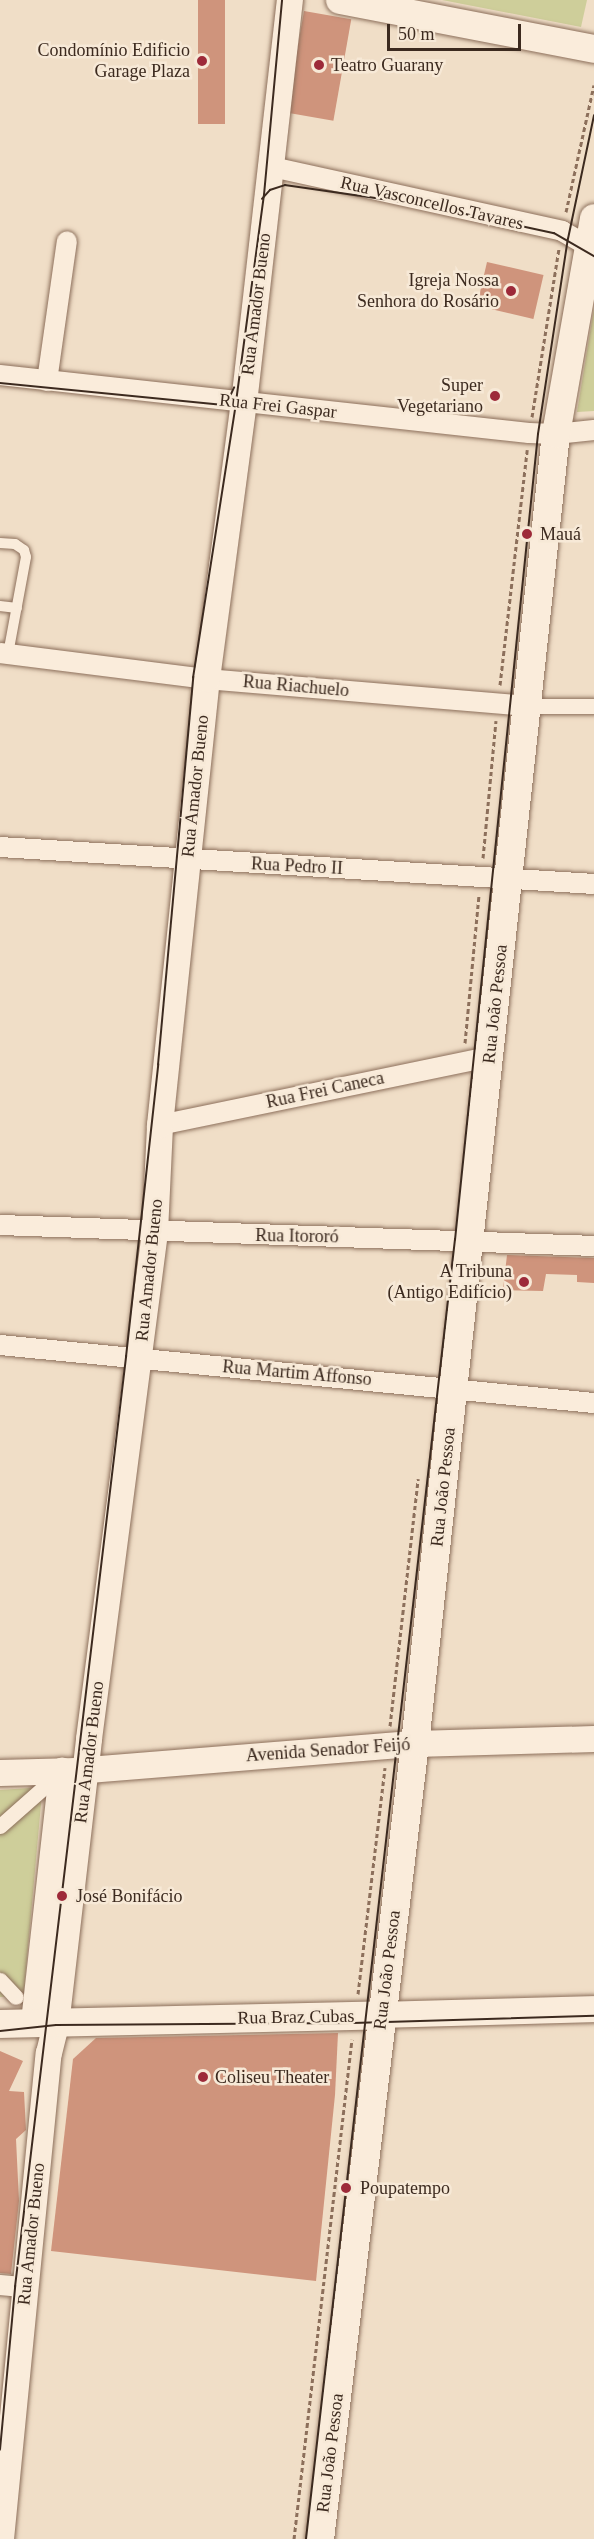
<!DOCTYPE html>
<meta charset="utf-8">
<style>
body{margin:0}
#map{position:relative;width:594px;height:2539px;overflow:hidden;background:#f0dec7;font-family:Georgia,serif}
div>[style]{position:absolute}
[style*='--x']{left:calc(var(--x)*1px);top:calc(var(--y)*1px);width:calc(var(--w)*1px);rotate:calc(var(--a)*1deg)}
.green>*{inset:0;background:#cece9a}
.building>*{inset:0;background:#cf947c;transform-origin:0 0}
.path>*{height:3px;margin-top:-1.5px;transform-origin:0;background:repeating-linear-gradient(90deg,#8c6f5b 0 4.5px,transparent 0 7.5px)}
.roads{filter:drop-shadow(0 0 2px #8c6f5b) drop-shadow(0 0 2px #8c6f5b)}
.service>*{height:10px;margin:-5px;padding:0 5px;transform-origin:5px;border-radius:5px;background:#faecdb}
.pedestrian>*{height:15px;margin:-7.5px;padding:0 7.5px;transform-origin:7.5px;border-radius:7.5px;background:#faecdb}
.minor>*{height:20px;margin:-10px;padding:0 10px;transform-origin:10px;border-radius:10px;background:#faecdb}
.tertiary>*{height:26px;margin:-13px;padding:0 13px;transform-origin:13px;border-radius:13px;background:#faecdb}
.secondary>*{height:28px;margin:-14px;padding:0 14px;transform-origin:14px;border-radius:14px;background:#faecdb}
.tram>*{height:1.5px;margin:-0.75px;padding:0 0.75px;transform-origin:0.75px;border-radius:0.75px;background:#3c2a1f}
.dots>*{width:16px;height:16px;translate:-50% -50%;box-sizing:border-box;border:3px solid #f7e9d7;border-radius:50%}
span{translate:-50% -50%;white-space:nowrap;text-align:center;line-height:1.15;-webkit-text-stroke:5px #f7e9d7;paint-order:stroke}
.poi-label{font-size:18px;color:#3c2a1f}
.right{translate:-100% -50%;text-align:right}
.left{translate:0 -50%;text-align:left}
.street-label{font-size:18px;color:#3c2a1f}
.scale{position:absolute;left:387px;top:24px;width:134px;height:27px;box-sizing:border-box;border:3px solid #3c2a1f;border-top:0;padding-left:8px;font-size:18px;line-height:21px;white-space:nowrap;color:#3c2a1f;-webkit-text-stroke:4px #f7e9d7;paint-order:stroke}
</style>
<div id="map">
<div class="green">
<i style="clip-path:polygon(442px 0,587px 0,581px 27px)"></i>
<i style="clip-path:polygon(594px 308px,594px 411px,577px 412px)"></i>
<i style="clip-path:polygon(30px 1788px,40px 1793px,41px 1804px,24px 1992px,22px 1996px,0 1997px,0 1790px)"></i>
</div>
<div class="building">
<i style="left:198px;top:0;width:27px;height:124px"></i>
<i style="left:304px;top:11px;width:48px;height:103px;rotate:10deg"></i>
<i style="left:487px;top:262px;width:58px;height:45px;rotate:13deg"></i>
<i style="clip-path:polygon(507px 1255px,594px 1258px,594px 1283px,577px 1282px,577px 1275px,546px 1274px,543px 1291px,503px 1290px)"></i>
<i style="clip-path:polygon(338px 2033px,335px 2095px,316px 2281px,51px 2251px,73px 2059px,96px 2038px)"></i>
<i style="clip-path:polygon(0 2051px,23px 2061px,9px 2091px,24px 2092px,26px 2130px,16px 2139px,19px 2201px,11px 2274px,0 2273px)"></i>
</div>
<div class="path">
<i style="--x:566;--y:212;--w:130;--a:-77.6"></i>
<i style="--x:532;--y:417;--w:171;--a:-80.9"></i>
<i style="--x:500;--y:685;--w:237;--a:-83.4"></i>
<i style="--x:483;--y:858;--w:138;--a:-84.6"></i>
<i style="--x:465;--y:1043;--w:150;--a:-84.6"></i>
<i style="--x:390;--y:1726;--w:249;--a:-83.5"></i>
<i style="--x:358;--y:1994;--w:228;--a:-83.2"></i>
<i style="--x:294;--y:2539;--w:503;--a:-83.38"></i>
</div>
<div class="roads">
<div class="service">
<i style="--x:0;--y:543;--w:15;--a:4"></i>
<i style="--x:15;--y:544;--w:11;--a:34"></i>
<i style="--x:24;--y:550;--w:7;--a:74"></i>
<i style="--x:26;--y:557;--w:99;--a:100.5"></i>
<i style="--x:0;--y:606;--w:17;--a:7"></i>
</div>
<div class="pedestrian">
<i style="--x:527;--y:706;--w:67;--a:0"></i>
<i style="--x:0;--y:1826;--w:81;--a:-41.5"></i>
<i style="--x:0;--y:1980;--w:23;--a:47"></i>
</div>
<div class="minor">
<i style="--x:272;--y:167;--w:297;--a:12.4"></i>
<i style="--x:562;--y:231;--w:30;--a:30"></i>
<i style="--x:0;--y:375;--w:532;--a:6.26"></i>
<i style="--x:529;--y:433;--w:27;--a:2"></i>
<i style="--x:556;--y:434;--w:38;--a:-6"></i>
<i style="--x:47;--y:381;--w:141;--a:-81.9"></i>
<i style="--x:0;--y:653;--w:209;--a:7.2"></i>
<i style="--x:207;--y:679;--w:321;--a:4.8"></i>
<i style="--x:0;--y:847;--w:595;--a:3.56"></i>
<i style="--x:160;--y:1125;--w:336;--a:-11.7"></i>
<i style="--x:0;--y:1225;--w:594;--a:2.02"></i>
<i style="--x:0;--y:1345;--w:597;--a:5.58"></i>
<i style="--x:0;--y:2285;--w:25;--a:5"></i>
</div>
<div class="tertiary">
<i style="--x:0;--y:1773;--w:76;--a:-1.5"></i>
<i style="--x:76;--y:1771;--w:340;--a:-4.6"></i>
<i style="--x:415;--y:1744;--w:179;--a:-1.6"></i>
<i style="--x:382;--y:2015;--w:212;--a:-1.6"></i>
<i style="--x:34;--y:2022;--w:253;--a:-83.6"></i>
<i style="--x:1;--y:2539;--w:488;--a:-84.4"></i>
<i style="--x:49;--y:2053;--w:29;--a:-76"></i>
<i style="--x:56;--y:2025;--w:288;--a:-83.4"></i>
<i style="--x:89;--y:1739;--w:511;--a:-82.58"></i>
<i style="--x:155;--y:1232;--w:107;--a:-87.3"></i>
<i style="--x:160;--y:1125;--w:448;--a:-84"></i>
<i style="--x:207;--y:679;--w:278;--a:-82.4"></i>
<i style="--x:244;--y:403;--w:406;--a:-83.5"></i>
</div>
<div class="secondary">
<i style="--x:340;--y:0;--w:259;--a:10.9"></i>
<i style="--x:0;--y:2024;--w:382;--a:-1.3"></i>
<i style="--x:320;--y:2539;--w:801;--a:-83.19"></i>
<i style="--x:415;--y:1744;--w:1318;--a:-83.86"></i>
<i style="--x:556;--y:434;--w:219;--a:-80"></i>
</div>
</div>
<div class="tram">
<i style="--x:262;--y:199;--w:12;--a:-48"></i>
<i style="--x:270;--y:190;--w:16;--a:-18"></i>
<i style="--x:285;--y:185;--w:140;--a:8.2"></i>
<i style="--x:424;--y:205;--w:133;--a:12.2"></i>
<i style="--x:554;--y:233;--w:46;--a:29.9"></i>
<i style="--x:0;--y:383;--w:227;--a:5.6"></i>
<i style="--x:226;--y:405;--w:19;--a:-65"></i>
<i style="--x:0;--y:2031;--w:56;--a:-6.1"></i>
<i style="--x:56;--y:2025;--w:297;--a:-0.4"></i>
<i style="--x:353;--y:2023;--w:241;--a:-1.7"></i>
<i style="--x:0;--y:2450;--w:164;--a:-84.7"></i>
<i style="--x:15;--y:2287;--w:937;--a:-83.19"></i>
<i style="--x:126;--y:1357;--w:294;--a:-83.7"></i>
<i style="--x:158;--y:1065;--w:389;--a:-84.8"></i>
<i style="--x:193;--y:678;--w:279;--a:-81.1"></i>
<i style="--x:236;--y:402;--w:209;--a:-82.3"></i>
<i style="--x:264;--y:195;--w:196;--a:-84.7"></i>
<i style="--x:306;--y:2539;--w:1308;--a:-83.46"></i>
<i style="--x:455;--y:1240;--w:810;--a:-84.12"></i>
<i style="--x:538;--y:434;--w:197;--a:-81.3"></i>
<i style="--x:568;--y:239;--w:126;--a:-78.1"></i>
</div>
<div class="dots">
<i style="left:202px;top:61px;background:#9d2a39"></i>
<i style="left:319px;top:65px;background:#9d2a39"></i>
<i style="left:511px;top:291px;background:#9d2a39"></i>
<i style="left:495px;top:396px;background:#9d2a39"></i>
<i style="left:527px;top:534px;background:#9d2a39"></i>
<i style="left:524px;top:1282px;background:#9d2a39"></i>
<i style="left:62px;top:1896px;background:#9d2a39"></i>
<i style="left:203px;top:2077px;background:#9d2a39"></i>
<i style="left:346px;top:2188px;background:#9d2a39"></i>
</div>
<div class="poi-label">
<span class="right" style="left:190px;top:61px">Condomínio Edificio<br>Garage Plaza</span>
<span class="left" style="left:331px;top:65px">Teatro Guarany</span>
<span class="right" style="left:499px;top:291px">Igreja Nossa<br>Senhora do Rosário</span>
<span class="right" style="left:483px;top:396px">Super<br>Vegetariano</span>
<span class="left" style="left:540px;top:534px">Mauá</span>
<span class="right" style="left:512px;top:1282px">A Tribuna<br>(Antigo Edifício)</span>
<span class="left" style="left:76px;top:1896px">José Bonifácio</span>
<span class="left" style="left:215px;top:2077px">Coliseu Theater</span>
<span class="left" style="left:360px;top:2188px">Poupatempo</span>
</div>
<div class="street-label">
<span style="left:432px;top:203px;rotate:13deg">Rua Vasconcellos Tavares</span>
<span style="left:256px;top:304px;rotate:-83deg">Rua Amador Bueno</span>
<span style="left:278px;top:406px;rotate:6deg">Rua Frei Gaspar</span>
<span style="left:296px;top:686px;rotate:5deg">Rua Riachuelo</span>
<span style="left:195px;top:786px;rotate:-84deg">Rua Amador Bueno</span>
<span style="left:297px;top:866px;rotate:3deg">Rua Pedro II</span>
<span style="left:495px;top:1004px;rotate:-84deg">Rua João Pessoa</span>
<span style="left:325px;top:1090px;rotate:-12deg">Rua Frei Caneca</span>
<span style="left:297px;top:1236px;rotate:1deg">Rua Itororó</span>
<span style="left:149px;top:1270px;rotate:-84deg">Rua Amador Bueno</span>
<span style="left:297px;top:1373px;rotate:5deg">Rua Martim Affonso</span>
<span style="left:443px;top:1487px;rotate:-84deg">Rua João Pessoa</span>
<span style="left:328px;top:1750px;rotate:-4deg">Avenida Senador Feijó</span>
<span style="left:89px;top:1752px;rotate:-83deg">Rua Amador Bueno</span>
<span style="left:387px;top:1970px;rotate:-83deg">Rua João Pessoa</span>
<span style="left:296px;top:2017px;rotate:-1deg">Rua Braz Cubas</span>
<span style="left:31px;top:2234px;rotate:-84deg">Rua Amador Bueno</span>
<span style="left:330px;top:2453px;rotate:-83deg">Rua João Pessoa</span>
</div>
<div class="scale">50 m</div>
</div>
